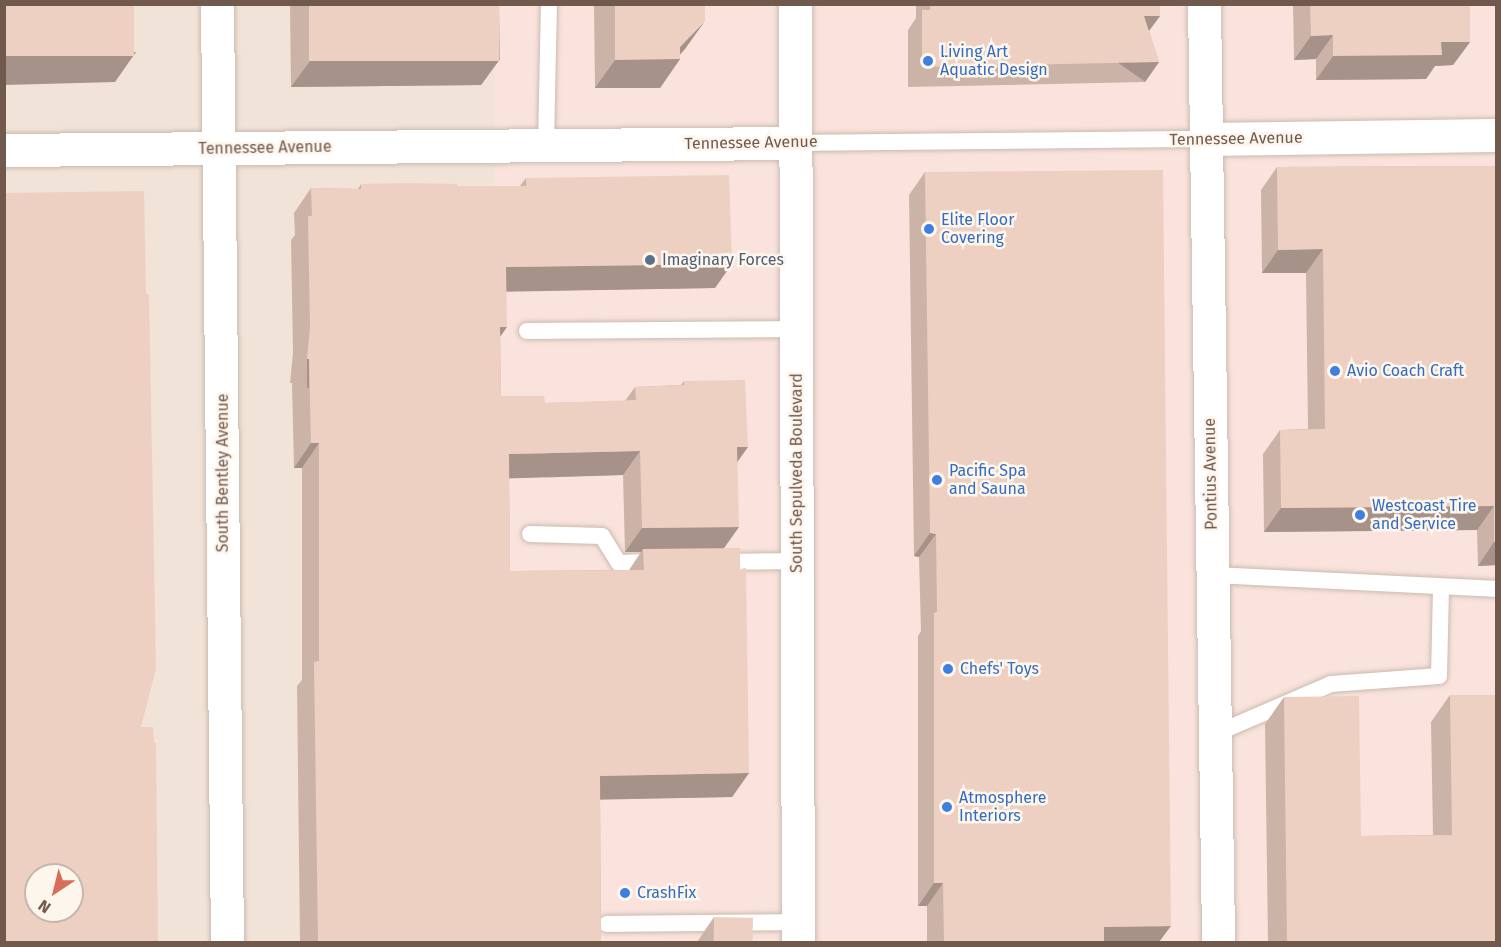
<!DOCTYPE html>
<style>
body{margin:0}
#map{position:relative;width:1501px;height:947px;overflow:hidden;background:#faf2e7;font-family:"Fira Sans",sans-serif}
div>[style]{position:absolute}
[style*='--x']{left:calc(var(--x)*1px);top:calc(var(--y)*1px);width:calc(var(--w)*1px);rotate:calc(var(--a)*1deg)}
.residential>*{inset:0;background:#f1e3d7}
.commercial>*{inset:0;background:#f9e3dc;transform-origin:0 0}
.roads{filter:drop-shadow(0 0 2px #cbbaae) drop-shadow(0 0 2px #cbbaae)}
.lane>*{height:16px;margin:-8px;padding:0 8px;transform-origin:8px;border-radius:8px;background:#fff}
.street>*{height:33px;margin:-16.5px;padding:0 16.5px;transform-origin:16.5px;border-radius:16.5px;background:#fff}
.secondary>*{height:33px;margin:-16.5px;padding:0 16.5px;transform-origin:16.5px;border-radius:16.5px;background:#fff}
.wall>*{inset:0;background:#ccb3a7}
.shaded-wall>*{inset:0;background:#a69288;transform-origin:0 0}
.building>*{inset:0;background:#edd0c2;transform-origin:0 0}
.dots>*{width:16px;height:16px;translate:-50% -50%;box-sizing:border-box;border:3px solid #fdf6ed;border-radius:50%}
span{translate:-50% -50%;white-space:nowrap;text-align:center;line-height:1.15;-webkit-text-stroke:5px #fdf6ed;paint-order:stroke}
.shop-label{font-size:16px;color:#366cbe}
.left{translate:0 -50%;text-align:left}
.street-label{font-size:16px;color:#72594e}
.service-label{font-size:16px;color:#4e5e75}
.frame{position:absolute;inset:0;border:6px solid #72594e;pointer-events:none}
.north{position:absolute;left:24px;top:863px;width:60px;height:60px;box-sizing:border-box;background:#fdf6ed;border:2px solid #c5b7ad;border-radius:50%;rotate:215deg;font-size:16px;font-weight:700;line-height:24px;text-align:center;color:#72594e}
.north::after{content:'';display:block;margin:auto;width:21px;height:27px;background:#d86e59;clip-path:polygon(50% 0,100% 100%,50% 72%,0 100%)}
</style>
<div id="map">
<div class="residential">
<i style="clip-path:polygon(evenodd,5px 5px,495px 5px,495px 942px,5px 942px,5px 5px,36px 875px,72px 875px,72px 911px,36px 911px,36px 875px)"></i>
</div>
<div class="commercial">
<i style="left:495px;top:5px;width:1001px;height:937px"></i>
</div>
<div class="roads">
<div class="lane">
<i style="--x:797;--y:143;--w:408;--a:-0.6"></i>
<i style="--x:546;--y:145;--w:141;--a:-88.8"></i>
<i style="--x:527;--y:331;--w:270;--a:-0.4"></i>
<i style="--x:530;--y:534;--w:72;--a:1.6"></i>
<i style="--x:602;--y:536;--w:32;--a:58"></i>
<i style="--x:619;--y:563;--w:36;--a:-2"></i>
<i style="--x:720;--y:562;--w:77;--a:-0.7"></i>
<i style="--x:1212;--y:575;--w:284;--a:2.8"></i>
<i style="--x:1215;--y:734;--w:126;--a:-23.3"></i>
<i style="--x:1331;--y:684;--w:108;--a:-4.2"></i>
<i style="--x:1439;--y:676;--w:88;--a:-88.7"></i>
<i style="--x:607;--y:924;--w:191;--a:-0.6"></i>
</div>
<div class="street">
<i style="--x:217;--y:4;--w:938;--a:89.39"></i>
<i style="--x:1204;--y:4;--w:938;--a:89.14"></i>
<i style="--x:1205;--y:139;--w:291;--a:-0.8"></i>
<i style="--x:4;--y:150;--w:793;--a:-0.51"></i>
</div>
<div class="secondary">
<i style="--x:795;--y:4;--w:938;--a:89.82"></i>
</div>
</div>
<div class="wall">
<i style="clip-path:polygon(290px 4px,499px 4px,500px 59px,481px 85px,291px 87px)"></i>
<i style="clip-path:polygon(594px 4px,705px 4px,685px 49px,680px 55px,680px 59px,660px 88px,595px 88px)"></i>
<i style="clip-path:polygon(916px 4px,1160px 4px,1160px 16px,1149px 31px,1159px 62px,1145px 82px,908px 87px,908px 30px,916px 18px)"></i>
<i style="clip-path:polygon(1293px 4px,1470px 4px,1470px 42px,1453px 65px,1435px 66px,1426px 79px,1316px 80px,1316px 59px,1294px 60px)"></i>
<i style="clip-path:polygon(1497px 166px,1497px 565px,1478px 566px,1477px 530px,1264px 532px,1263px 454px,1280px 430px,1308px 429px,1306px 273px,1262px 273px,1261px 190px,1277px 167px)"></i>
<i style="clip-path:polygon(925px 172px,1159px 942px,927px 942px,927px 906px,918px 906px,918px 636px,921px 631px,919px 557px,914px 556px,909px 195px)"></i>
<i style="clip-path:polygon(evenodd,526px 178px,715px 288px,506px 291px,500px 336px,501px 396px,545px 403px,625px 401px,635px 387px,681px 385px,684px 381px,737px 461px,724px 548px,749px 773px,732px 797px,600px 799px,601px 942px,300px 942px,297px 686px,302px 680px,302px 468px,294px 468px,292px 383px,290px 383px,293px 353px,291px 240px,295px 235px,294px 213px,311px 188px,358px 189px,361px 184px,457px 186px,520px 186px,526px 178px,623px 475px,625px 552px,641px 552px,629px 570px,510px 571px,509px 478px,623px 475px)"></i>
<i style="clip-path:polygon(1450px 695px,1497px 942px,1268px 942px,1265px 724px,1284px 697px,1361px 836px,1433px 835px,1431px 722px)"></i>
<i style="clip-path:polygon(714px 917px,752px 942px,697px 942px)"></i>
</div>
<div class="shaded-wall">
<i style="clip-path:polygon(1144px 16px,1160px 16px,1145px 36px)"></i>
<i style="clip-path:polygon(705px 21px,685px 49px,675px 59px,680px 59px,660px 88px,595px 88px,615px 60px,680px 47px)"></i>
<i style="clip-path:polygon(1333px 35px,1316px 59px,1294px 60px,1311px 36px)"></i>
<i style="clip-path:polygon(1441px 42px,1470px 42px,1453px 65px,1435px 66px,1426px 79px,1316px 80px,1333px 56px)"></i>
<i style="clip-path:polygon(136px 52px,115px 82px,4px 85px,4px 56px)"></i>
<i style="clip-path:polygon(500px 59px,481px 85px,291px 87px,310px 61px)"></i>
<i style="left:1159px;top:62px;width:24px;height:237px;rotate:125deg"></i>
<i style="clip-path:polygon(1323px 249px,1306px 273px,1262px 273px,1278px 250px)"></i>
<i style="clip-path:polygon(732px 264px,715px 288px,489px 292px,506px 267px)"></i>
<i style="clip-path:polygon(500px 327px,507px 327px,490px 351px)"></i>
<i style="left:307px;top:359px;width:2px;height:29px"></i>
<i style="clip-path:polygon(311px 443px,319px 443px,302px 468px,294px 468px)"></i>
<i style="clip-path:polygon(737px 447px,748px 447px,731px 471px)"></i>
<i style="clip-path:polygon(640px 451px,623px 475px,492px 479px,509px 454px)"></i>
<i style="clip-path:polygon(1494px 506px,1477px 530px,1264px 532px,1281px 508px)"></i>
<i style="clip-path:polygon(739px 527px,722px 551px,643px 549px,641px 552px,625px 552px,642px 528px)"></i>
<i style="clip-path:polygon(930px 533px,936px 534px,919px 557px,914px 556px)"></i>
<i style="clip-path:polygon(1494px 542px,1497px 542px,1497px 565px,1478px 566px)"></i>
<i style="clip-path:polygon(749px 773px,732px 797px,583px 800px,600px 776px)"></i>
<i style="clip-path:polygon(934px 883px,943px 883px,927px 906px,918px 906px)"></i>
<i style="clip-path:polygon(1171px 926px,1159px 942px,1093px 942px,1104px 927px)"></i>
</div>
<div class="building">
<i style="left:4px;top:4px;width:130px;height:52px"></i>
<i style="left:309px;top:4px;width:190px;height:57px"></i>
<i style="clip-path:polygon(615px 4px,705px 4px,705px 21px,680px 47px,680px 59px,615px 60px)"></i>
<i style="clip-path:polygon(930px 4px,1160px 4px,1160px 16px,1144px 16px,1159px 62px,922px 67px,922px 10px,930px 10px)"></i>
<i style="clip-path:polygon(1310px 4px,1470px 4px,1470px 42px,1441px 42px,1442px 55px,1333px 56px,1333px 35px,1311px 36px)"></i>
<i style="clip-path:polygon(1497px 166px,1497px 542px,1494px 542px,1494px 506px,1281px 508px,1280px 430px,1325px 429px,1323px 249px,1278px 250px,1277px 167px)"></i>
<i style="clip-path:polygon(1163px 170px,1171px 926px,1104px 927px,1104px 942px,944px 942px,943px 883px,934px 883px,934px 613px,937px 612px,936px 534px,930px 533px,925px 172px)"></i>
<i style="clip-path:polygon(729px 175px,732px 264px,506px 267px,507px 327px,500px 327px,501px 396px,544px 396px,545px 403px,636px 400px,635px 387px,684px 385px,684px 381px,745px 380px,748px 447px,737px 447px,739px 527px,642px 528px,640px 451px,509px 454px,510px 571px,644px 570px,643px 549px,740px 548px,740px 569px,746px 568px,749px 773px,600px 776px,601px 942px,318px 942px,314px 662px,319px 661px,319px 443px,311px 443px,309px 359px,307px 359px,310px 328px,308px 216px,312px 216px,311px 188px,361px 189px,361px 184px,411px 183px,457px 184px,457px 186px,526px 186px,526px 178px)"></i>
<i style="clip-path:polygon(evenodd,144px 191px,146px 294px,149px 294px,156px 669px,141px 727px,153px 727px,154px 743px,156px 743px,158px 942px,4px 942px,4px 193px,144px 191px,36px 875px,72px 875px,72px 911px,36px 911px,36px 875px)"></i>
<i style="clip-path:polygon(1450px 695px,1497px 695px,1497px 942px,1287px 942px,1284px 697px,1359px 696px,1361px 836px,1452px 835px)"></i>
<i style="left:714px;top:917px;width:39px;height:25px;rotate:1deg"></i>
</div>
<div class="dots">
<i style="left:928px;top:61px;background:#3f7fe0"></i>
<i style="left:929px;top:229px;background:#3f7fe0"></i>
<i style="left:650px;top:260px;background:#5c6f8a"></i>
<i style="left:1335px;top:371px;background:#3f7fe0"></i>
<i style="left:937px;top:480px;background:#3f7fe0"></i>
<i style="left:1360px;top:515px;background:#3f7fe0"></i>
<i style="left:948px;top:669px;background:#3f7fe0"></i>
<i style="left:947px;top:807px;background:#3f7fe0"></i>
<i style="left:625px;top:893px;background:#3f7fe0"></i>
</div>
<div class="shop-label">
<span class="left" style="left:940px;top:61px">Living Art<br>Aquatic Design</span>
<span class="left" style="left:941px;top:229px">Elite Floor<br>Covering</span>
<span class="left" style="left:1347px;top:371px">Avio Coach Craft</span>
<span class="left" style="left:949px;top:480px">Pacific Spa<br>and Sauna</span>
<span class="left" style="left:1372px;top:515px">Westcoast Tire<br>and Service</span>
<span class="left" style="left:960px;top:669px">Chefs' Toys</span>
<span class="left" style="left:959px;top:807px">Atmosphere<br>Interiors</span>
<span class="left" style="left:637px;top:893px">CrashFix</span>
</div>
<div class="street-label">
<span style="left:1236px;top:139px;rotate:-1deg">Tennessee Avenue</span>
<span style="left:751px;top:143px;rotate:-1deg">Tennessee Avenue</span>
<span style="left:265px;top:148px;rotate:-1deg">Tennessee Avenue</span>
<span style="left:223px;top:473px;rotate:-90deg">South Bentley Avenue</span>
<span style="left:797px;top:473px;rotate:-90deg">South Sepulveda Boulevard</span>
<span style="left:1211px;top:474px;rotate:-91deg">Pontius Avenue</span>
</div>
<div class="service-label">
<span class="left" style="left:662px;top:260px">Imaginary Forces</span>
</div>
<div class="frame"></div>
<div class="north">N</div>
</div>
